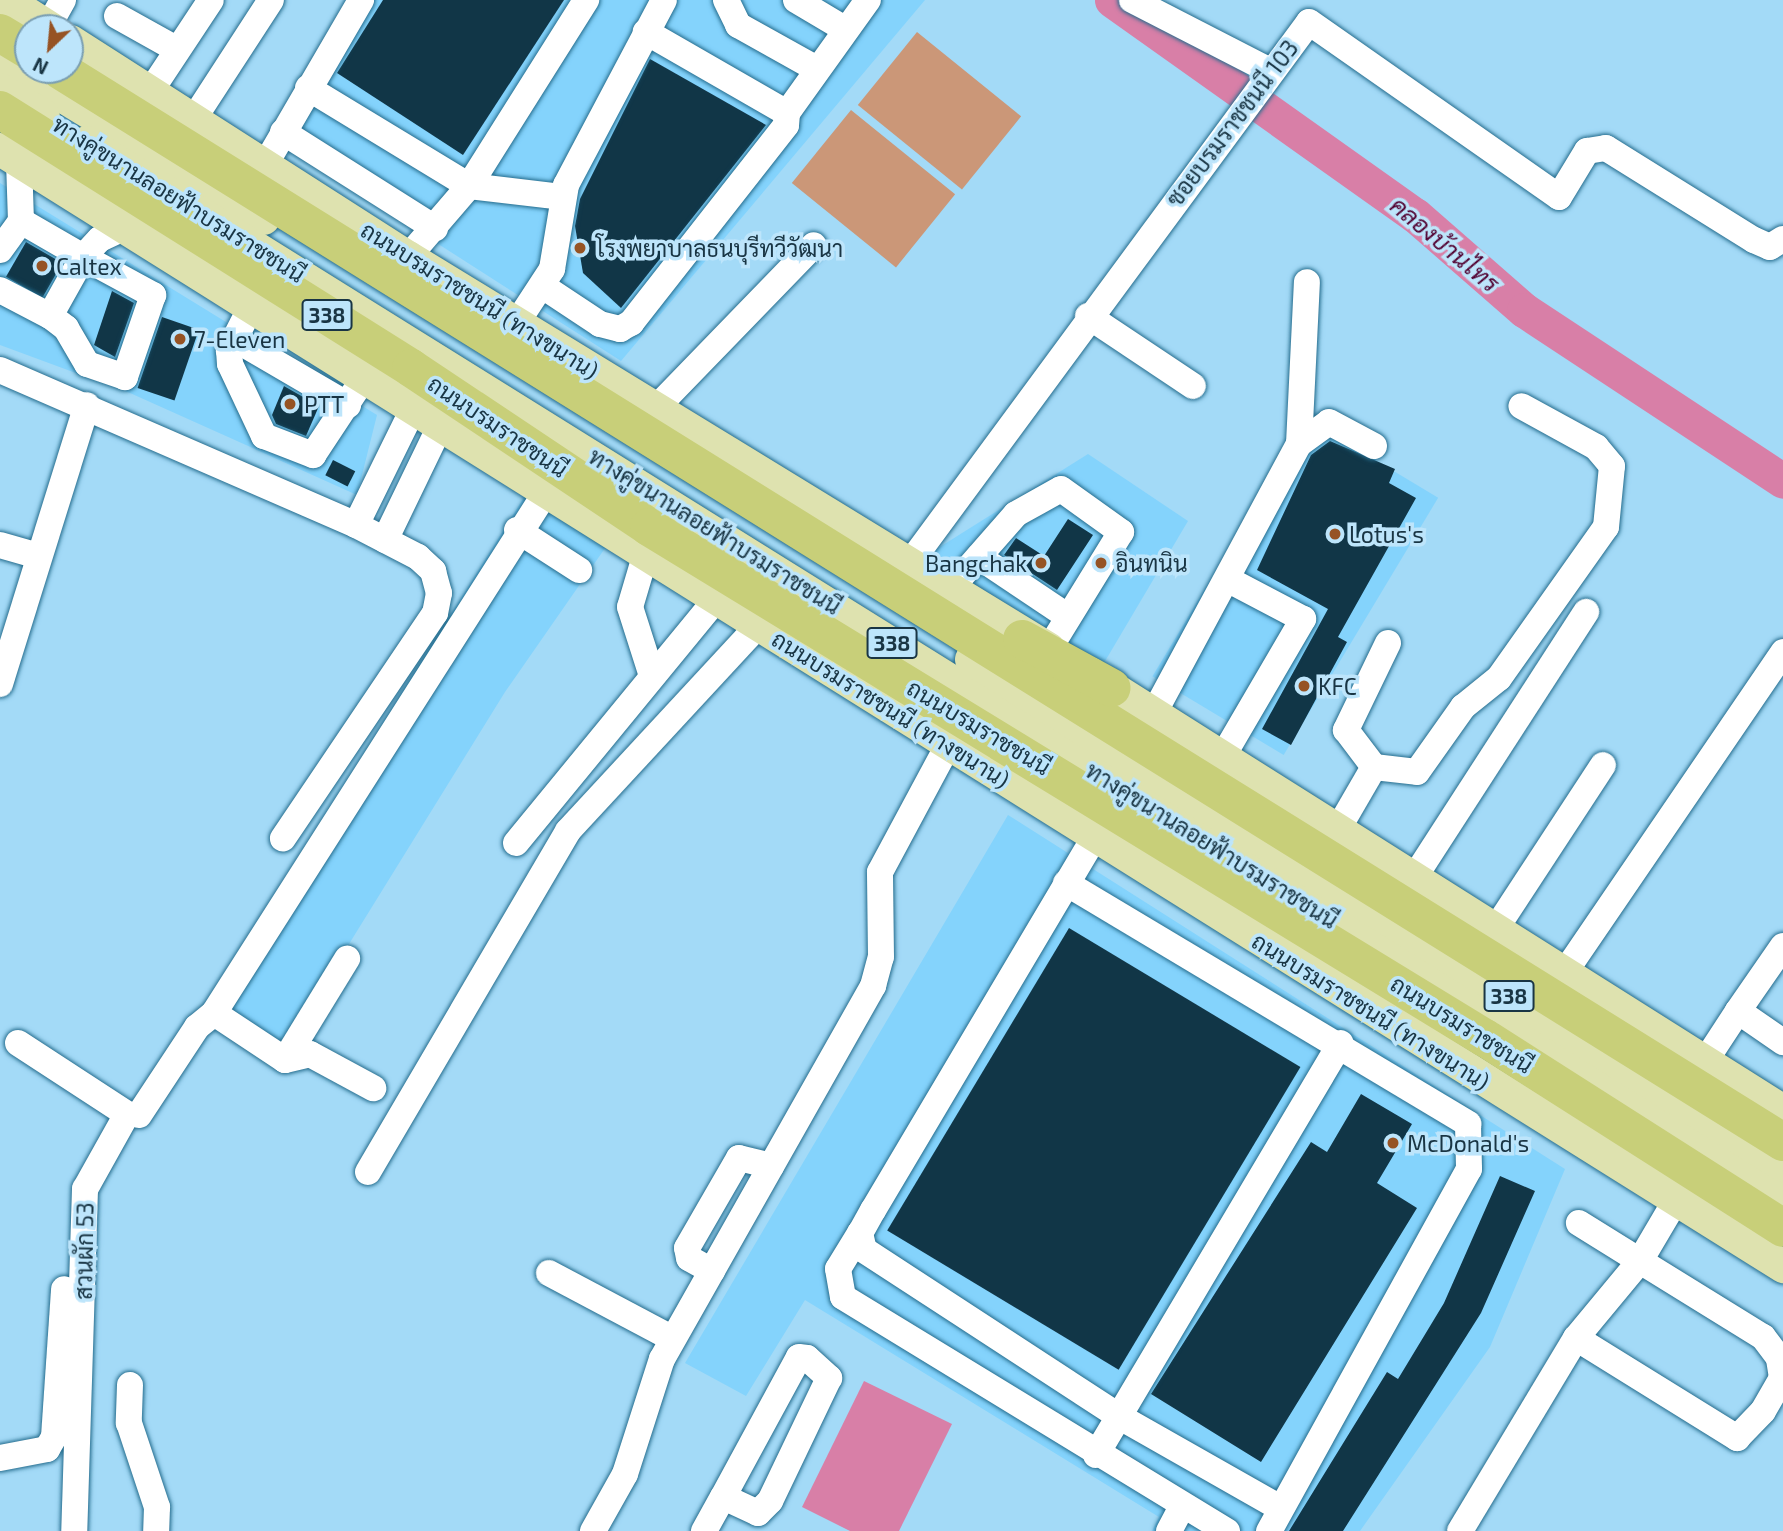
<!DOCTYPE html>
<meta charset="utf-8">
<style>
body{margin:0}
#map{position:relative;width:1783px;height:1531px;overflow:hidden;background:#a3daf7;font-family:"Exo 2",Sarabun,sans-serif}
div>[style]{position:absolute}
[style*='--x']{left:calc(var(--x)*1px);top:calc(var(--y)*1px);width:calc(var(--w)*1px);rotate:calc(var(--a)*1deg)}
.built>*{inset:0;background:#84d3fc;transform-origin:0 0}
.green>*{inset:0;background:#cb9778;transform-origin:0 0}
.water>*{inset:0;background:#d87fa7}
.river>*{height:35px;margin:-17.5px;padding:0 17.5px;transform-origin:17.5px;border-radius:17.5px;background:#d87fa7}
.building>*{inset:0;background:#113647;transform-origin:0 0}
.roads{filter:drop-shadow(0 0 2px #246c8d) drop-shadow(0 0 2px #246c8d)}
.minor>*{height:26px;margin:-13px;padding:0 13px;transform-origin:13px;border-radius:13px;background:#fff}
.major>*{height:33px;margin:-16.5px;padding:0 16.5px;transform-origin:16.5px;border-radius:16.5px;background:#dee2af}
.highway>*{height:38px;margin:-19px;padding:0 19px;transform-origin:19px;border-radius:19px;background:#c8cf79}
.dots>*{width:19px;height:19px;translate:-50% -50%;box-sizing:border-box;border:4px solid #bde5fb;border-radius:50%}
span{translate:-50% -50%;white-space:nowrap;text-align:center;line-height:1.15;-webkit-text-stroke:7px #bde5fb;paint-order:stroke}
.shield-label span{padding:2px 5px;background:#bde5fb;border:2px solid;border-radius:5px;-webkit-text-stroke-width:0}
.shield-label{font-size:21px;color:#193544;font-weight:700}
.street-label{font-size:23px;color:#193544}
.poi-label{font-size:23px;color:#193544}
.left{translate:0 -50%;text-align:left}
.right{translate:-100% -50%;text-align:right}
.water-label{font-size:24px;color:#510030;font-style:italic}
.north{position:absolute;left:14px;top:14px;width:70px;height:70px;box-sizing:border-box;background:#bde5fb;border:2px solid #7b9fb2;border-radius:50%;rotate:206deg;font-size:19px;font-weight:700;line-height:28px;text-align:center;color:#193544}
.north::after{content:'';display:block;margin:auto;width:24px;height:32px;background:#965324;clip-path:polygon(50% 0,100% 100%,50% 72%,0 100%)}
</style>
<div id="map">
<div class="built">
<i style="clip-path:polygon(350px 0,925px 0,621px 361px,268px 135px)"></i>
<i style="clip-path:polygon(0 183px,377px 415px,357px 495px,130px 393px,0 345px)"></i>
<i style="left:1307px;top:419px;width:153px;height:300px;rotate:31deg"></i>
<i style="clip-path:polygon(1088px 454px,1188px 521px,1101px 668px,927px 555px)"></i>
<i style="clip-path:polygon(526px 494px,610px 541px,505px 692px,284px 1049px,209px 1002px)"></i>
<i style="clip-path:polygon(1008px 815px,1565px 1169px,1490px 1347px,1360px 1531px,1152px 1531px,1159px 1517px,805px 1300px,746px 1396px,685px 1363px)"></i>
</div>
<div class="green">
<i style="left:917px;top:32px;width:134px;height:94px;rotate:39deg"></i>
<i style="left:851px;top:110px;width:134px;height:94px;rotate:39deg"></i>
</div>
<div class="water">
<i style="clip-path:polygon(864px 1381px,952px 1424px,899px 1531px,850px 1531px,802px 1507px)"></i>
</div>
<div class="river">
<i style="--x:1112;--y:0;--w:372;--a:35.4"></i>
<i style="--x:1415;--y:215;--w:145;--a:41.1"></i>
<i style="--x:1524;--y:310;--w:310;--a:33.4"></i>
</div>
<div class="building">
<i style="clip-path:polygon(383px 0,564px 0,463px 155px,337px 73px)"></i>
<i style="clip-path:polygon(650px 59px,766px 125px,621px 308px,583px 273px,575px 226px,580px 199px)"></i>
<i style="left:26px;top:242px;width:42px;height:40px;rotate:30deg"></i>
<i style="clip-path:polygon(112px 291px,134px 303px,115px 357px,94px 345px)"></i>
<i style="left:162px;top:317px;width:39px;height:75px;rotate:19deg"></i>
<i style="clip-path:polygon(284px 386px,319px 406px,306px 436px,276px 424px,272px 415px)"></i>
<i style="clip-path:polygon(1330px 441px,1395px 469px,1389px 483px,1416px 498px,1338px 637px,1347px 642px,1291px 745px,1262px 729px,1328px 609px,1257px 570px,1311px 455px)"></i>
<i style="left:333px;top:460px;width:25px;height:17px;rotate:27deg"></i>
<i style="clip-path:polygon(1068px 519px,1093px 535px,1057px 590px,1004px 555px,1016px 538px,1044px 556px)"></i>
<i style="left:1069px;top:928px;width:270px;height:353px;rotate:31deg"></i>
<i style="clip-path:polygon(1361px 1094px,1412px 1124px,1377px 1183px,1417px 1208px,1261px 1462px,1151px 1394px,1311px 1142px,1327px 1152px)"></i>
<i style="clip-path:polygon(1500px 1176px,1535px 1191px,1481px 1313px,1343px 1531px,1289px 1531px,1387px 1372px,1398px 1379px,1444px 1303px)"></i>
</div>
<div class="roads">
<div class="minor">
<i style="--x:726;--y:0;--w:28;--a:64"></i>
<i style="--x:738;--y:25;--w:88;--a:29.2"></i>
<i style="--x:796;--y:0;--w:55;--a:30.8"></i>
<i style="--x:1132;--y:0;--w:155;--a:27.2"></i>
<i style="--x:117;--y:16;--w:68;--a:29.2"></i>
<i style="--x:48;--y:27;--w:31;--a:-61"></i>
<i style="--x:308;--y:88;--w:188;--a:31.3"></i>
<i style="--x:469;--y:186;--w:95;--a:6.7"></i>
<i style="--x:150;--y:92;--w:110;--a:-56.5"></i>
<i style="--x:787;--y:113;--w:139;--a:-54.4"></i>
<i style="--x:193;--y:120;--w:143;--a:-57"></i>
<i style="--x:283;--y:132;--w:180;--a:32.3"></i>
<i style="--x:19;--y:161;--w:60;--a:88.1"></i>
<i style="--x:21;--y:221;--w:72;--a:30.1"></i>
<i style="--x:83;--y:257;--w:25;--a:-47"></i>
<i style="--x:100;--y:239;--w:29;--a:-25"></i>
<i style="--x:265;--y:165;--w:191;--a:-59.8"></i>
<i style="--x:0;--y:250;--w:36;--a:-54"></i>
<i style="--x:408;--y:257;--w:94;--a:-49.3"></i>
<i style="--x:469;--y:186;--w:220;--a:-57.8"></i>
<i style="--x:544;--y:287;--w:67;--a:33.5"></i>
<i style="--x:600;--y:324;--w:21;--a:14"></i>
<i style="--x:620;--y:329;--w:13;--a:-29"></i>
<i style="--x:631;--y:323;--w:251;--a:-51.9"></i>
<i style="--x:786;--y:125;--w:12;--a:-85"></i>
<i style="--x:787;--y:113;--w:163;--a:-150.1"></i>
<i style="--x:0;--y:290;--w:56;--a:27.5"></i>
<i style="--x:50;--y:316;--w:68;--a:-60.8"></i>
<i style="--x:83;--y:257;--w:80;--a:28.5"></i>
<i style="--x:153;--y:295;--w:87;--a:108.9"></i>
<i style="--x:125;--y:377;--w:40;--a:-161.1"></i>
<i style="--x:87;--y:364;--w:42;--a:-120.3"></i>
<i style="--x:66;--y:328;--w:20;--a:-143"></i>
<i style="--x:252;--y:305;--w:51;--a:117.1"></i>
<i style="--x:229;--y:350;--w:14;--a:86"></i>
<i style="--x:230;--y:364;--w:80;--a:64.7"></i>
<i style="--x:264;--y:436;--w:53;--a:21.2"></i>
<i style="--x:313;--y:455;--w:96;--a:-56.5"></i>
<i style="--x:1088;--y:316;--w:126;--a:33.7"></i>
<i style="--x:516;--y:324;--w:66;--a:-56.8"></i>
<i style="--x:552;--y:269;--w:85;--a:-80.5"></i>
<i style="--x:566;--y:185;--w:209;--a:-62.1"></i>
<i style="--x:235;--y:339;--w:131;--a:30.3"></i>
<i style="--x:0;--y:370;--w:388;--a:23.5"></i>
<i style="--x:356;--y:525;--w:70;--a:27.3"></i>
<i style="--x:418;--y:557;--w:21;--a:43"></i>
<i style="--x:433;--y:571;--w:23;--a:75"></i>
<i style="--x:439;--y:593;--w:20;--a:101"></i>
<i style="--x:435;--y:613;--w:272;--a:124"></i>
<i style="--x:655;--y:409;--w:228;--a:-45.9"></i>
<i style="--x:1299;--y:444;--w:37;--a:-36"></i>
<i style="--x:1329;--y:422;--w:51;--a:28.1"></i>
<i style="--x:356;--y:525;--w:134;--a:-63.8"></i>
<i style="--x:517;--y:530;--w:74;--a:32.8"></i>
<i style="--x:385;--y:540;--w:131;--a:-64.2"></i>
<i style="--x:0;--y:545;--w:40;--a:16"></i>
<i style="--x:646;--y:553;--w:56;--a:106.5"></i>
<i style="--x:630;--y:607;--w:69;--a:72.3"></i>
<i style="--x:979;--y:557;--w:106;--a:33.8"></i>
<i style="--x:910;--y:563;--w:672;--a:-53.59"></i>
<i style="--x:1309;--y:22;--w:305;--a:35"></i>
<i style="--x:1559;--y:197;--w:54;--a:-58.7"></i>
<i style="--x:1587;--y:151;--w:19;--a:-9"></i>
<i style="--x:1606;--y:148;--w:174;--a:31.9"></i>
<i style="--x:1754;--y:240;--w:17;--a:24"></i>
<i style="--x:1770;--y:247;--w:15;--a:-32"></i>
<i style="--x:951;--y:588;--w:98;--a:-48.7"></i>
<i style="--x:1016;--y:514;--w:51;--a:-29.1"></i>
<i style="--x:1061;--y:489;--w:74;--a:35.6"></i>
<i style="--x:1121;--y:532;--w:137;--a:121.6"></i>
<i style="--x:1388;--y:643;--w:97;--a:115.8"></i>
<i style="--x:1346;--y:730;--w:46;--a:52.9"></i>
<i style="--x:1374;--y:767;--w:43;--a:6.6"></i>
<i style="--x:1417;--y:772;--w:80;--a:-54.7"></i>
<i style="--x:1463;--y:707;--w:46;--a:-38.9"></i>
<i style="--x:1499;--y:678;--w:185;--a:-54.7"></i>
<i style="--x:1606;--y:527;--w:61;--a:-84.4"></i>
<i style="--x:1612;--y:466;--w:25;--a:-130"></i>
<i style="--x:1596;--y:447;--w:85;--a:-151.3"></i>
<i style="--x:0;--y:684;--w:292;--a:-72.7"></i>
<i style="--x:1154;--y:713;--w:306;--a:-61.7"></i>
<i style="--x:1299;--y:444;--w:162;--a:-87.2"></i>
<i style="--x:1223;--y:756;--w:159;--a:-59.7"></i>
<i style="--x:1303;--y:619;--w:86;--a:-152.2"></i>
<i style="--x:1338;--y:829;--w:72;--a:-59.9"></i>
<i style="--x:1094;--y:838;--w:433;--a:120.7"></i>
<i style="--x:873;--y:1210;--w:26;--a:119"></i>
<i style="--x:860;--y:1233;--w:17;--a:77"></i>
<i style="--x:864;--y:1250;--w:306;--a:33.1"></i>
<i style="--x:1120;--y:1417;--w:184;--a:29.6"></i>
<i style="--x:516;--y:843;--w:317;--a:-50.6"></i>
<i style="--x:1414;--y:878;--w:317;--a:-57.1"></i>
<i style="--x:1066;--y:883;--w:469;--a:30.9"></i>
<i style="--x:1468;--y:1124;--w:45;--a:88.7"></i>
<i style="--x:1469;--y:1169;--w:414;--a:118.9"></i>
<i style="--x:1495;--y:930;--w:197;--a:-56.8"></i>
<i style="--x:1783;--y:946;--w:79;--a:124.7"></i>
<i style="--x:1738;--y:1011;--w:55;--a:34.6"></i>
<i style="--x:1563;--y:975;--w:391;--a:-55.7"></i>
<i style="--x:214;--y:1013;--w:85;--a:33.5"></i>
<i style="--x:285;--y:1060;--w:26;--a:-13"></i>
<i style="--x:310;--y:1054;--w:72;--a:28.4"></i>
<i style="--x:18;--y:1043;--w:130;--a:33.1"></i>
<i style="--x:127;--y:1114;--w:86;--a:119.2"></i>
<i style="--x:85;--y:1189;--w:342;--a:91.8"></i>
<i style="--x:285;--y:1060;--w:119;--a:-58.5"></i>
<i style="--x:1704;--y:1063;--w:62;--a:-56.8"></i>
<i style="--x:139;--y:1115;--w:105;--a:-56.6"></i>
<i style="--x:197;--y:1027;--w:22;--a:-39"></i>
<i style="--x:214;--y:1013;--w:618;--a:-57.49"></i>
<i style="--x:368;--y:1172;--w:395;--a:-59.6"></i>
<i style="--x:568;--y:831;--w:281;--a:-47.2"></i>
<i style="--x:860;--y:1233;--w:42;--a:121.4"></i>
<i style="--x:838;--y:1269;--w:28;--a:80"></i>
<i style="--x:843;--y:1297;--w:450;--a:31.4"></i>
<i style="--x:712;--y:1271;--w:26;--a:-151"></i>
<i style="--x:689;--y:1258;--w:10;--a:-101"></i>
<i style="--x:687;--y:1248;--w:104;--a:-60"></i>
<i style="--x:739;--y:1158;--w:33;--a:14"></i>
<i style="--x:549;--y:1273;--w:140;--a:28"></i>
<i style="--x:1576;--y:1338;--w:190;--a:31.8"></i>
<i style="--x:1737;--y:1438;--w:37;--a:-46"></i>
<i style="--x:1763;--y:1411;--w:38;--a:-60"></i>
<i style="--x:1782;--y:1378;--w:20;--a:-99"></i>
<i style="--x:1779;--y:1358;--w:26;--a:-127"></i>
<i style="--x:1763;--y:1337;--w:145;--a:-148.3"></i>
<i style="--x:1640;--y:1261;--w:71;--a:-59.5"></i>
<i style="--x:130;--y:1385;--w:38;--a:92"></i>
<i style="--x:129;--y:1423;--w:89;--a:71.6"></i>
<i style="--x:157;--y:1507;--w:24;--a:92"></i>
<i style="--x:1096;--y:1455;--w:479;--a:-59.3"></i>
<i style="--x:0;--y:1458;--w:48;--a:-10.8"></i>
<i style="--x:47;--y:1449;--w:14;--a:-60"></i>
<i style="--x:54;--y:1437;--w:148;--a:-86.1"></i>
<i style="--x:593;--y:1531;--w:65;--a:-60.7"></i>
<i style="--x:625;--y:1474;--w:121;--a:-72.2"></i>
<i style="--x:662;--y:1359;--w:429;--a:-60.5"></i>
<i style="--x:873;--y:986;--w:30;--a:-75"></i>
<i style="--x:881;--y:957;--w:85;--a:-90.7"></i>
<i style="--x:880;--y:872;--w:144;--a:-61.8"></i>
<i style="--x:704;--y:1531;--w:39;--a:-61"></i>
<i style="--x:723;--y:1497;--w:159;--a:-61.5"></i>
<i style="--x:799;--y:1357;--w:8;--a:7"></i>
<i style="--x:807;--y:1358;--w:30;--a:42"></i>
<i style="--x:829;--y:1378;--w:136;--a:115.6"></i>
<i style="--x:770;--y:1501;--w:17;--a:135"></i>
<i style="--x:758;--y:1513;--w:38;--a:-155"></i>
<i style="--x:1169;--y:1531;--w:27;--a:-62"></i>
<i style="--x:1460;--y:1531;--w:225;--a:-59"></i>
<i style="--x:1576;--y:1338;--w:100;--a:-50.3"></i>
<i style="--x:1640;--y:1261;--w:72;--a:-148.1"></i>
</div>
<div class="major">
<i style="--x:6;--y:0;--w:52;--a:32.5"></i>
<i style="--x:70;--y:41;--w:401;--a:32.6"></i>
<i style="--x:408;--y:257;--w:751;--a:31.45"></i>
<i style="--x:0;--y:58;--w:308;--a:31.3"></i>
<i style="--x:0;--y:89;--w:50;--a:31.2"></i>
<i style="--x:86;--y:142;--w:1999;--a:31.92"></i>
<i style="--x:0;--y:149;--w:2104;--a:32.07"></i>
<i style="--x:971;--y:659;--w:957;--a:31.93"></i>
<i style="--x:1089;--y:673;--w:821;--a:32.26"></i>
</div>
<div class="highway">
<i style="--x:0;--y:33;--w:33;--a:31"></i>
<i style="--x:60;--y:70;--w:2029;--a:31.89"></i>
<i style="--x:0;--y:110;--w:485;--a:32.1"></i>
<i style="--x:411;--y:368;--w:286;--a:33.7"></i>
<i style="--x:649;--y:527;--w:980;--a:31.44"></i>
<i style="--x:1485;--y:1038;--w:353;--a:32.5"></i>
<i style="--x:1022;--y:639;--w:102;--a:28.6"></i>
</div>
</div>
<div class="dots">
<i style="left:580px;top:248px;background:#965324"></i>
<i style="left:42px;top:266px;background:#965324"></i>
<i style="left:180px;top:339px;background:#965324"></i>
<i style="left:290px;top:404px;background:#965324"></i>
<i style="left:1335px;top:534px;background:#965324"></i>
<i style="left:1041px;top:563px;background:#965324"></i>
<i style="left:1101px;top:563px;background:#965324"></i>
<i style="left:1304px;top:686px;background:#965324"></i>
<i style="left:1393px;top:1143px;background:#965324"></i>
</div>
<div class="shield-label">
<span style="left:327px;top:315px">338</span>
<span style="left:892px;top:643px">338</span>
<span style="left:1509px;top:996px">338</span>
</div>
<div class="street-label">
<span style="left:1232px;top:123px;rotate:-53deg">ซอยบรมราชชนนี 103</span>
<span style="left:179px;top:199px;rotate:32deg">ทางคู่ขนานลอยฟ้าบรมราชชนนี</span>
<span style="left:480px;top:300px;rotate:32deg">ถนนบรมราชชนนี (ทางขนาน)</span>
<span style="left:498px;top:426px;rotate:34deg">ถนนบรมราชชนนี</span>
<span style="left:715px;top:531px;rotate:32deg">ทางคู่ขนานลอยฟ้าบรมราชชนนี</span>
<span style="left:891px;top:709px;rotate:32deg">ถนนบรมราชชนนี (ทางขนาน)</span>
<span style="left:979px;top:727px;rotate:31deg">ถนนบรมราชชนนี</span>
<span style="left:1212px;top:845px;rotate:32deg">ทางคู่ขนานลอยฟ้าบรมราชชนนี</span>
<span style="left:1371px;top:1011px;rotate:32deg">ถนนบรมราชชนนี (ทางขนาน)</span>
<span style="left:1462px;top:1024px;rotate:32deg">ถนนบรมราชชนนี</span>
<span style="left:84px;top:1251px;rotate:-89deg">สวนผัก 53</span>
</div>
<div class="poi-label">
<span class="left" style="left:596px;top:248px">โรงพยาบาลธนบุรีทวีวัฒนา</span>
<span class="left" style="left:56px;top:266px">Caltex</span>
<span class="left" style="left:194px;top:339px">7-Eleven</span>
<span class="left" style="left:304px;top:404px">PTT</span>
<span class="left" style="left:1349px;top:534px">Lotus's</span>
<span class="right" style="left:1027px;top:563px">Bangchak</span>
<span class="left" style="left:1115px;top:563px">อินทนิน</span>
<span class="left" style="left:1318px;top:686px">KFC</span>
<span class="left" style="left:1407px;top:1143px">McDonald's</span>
</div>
<div class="water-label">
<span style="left:1445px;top:244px;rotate:40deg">คลองบ้านไทร</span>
</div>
<div class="north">N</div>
</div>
